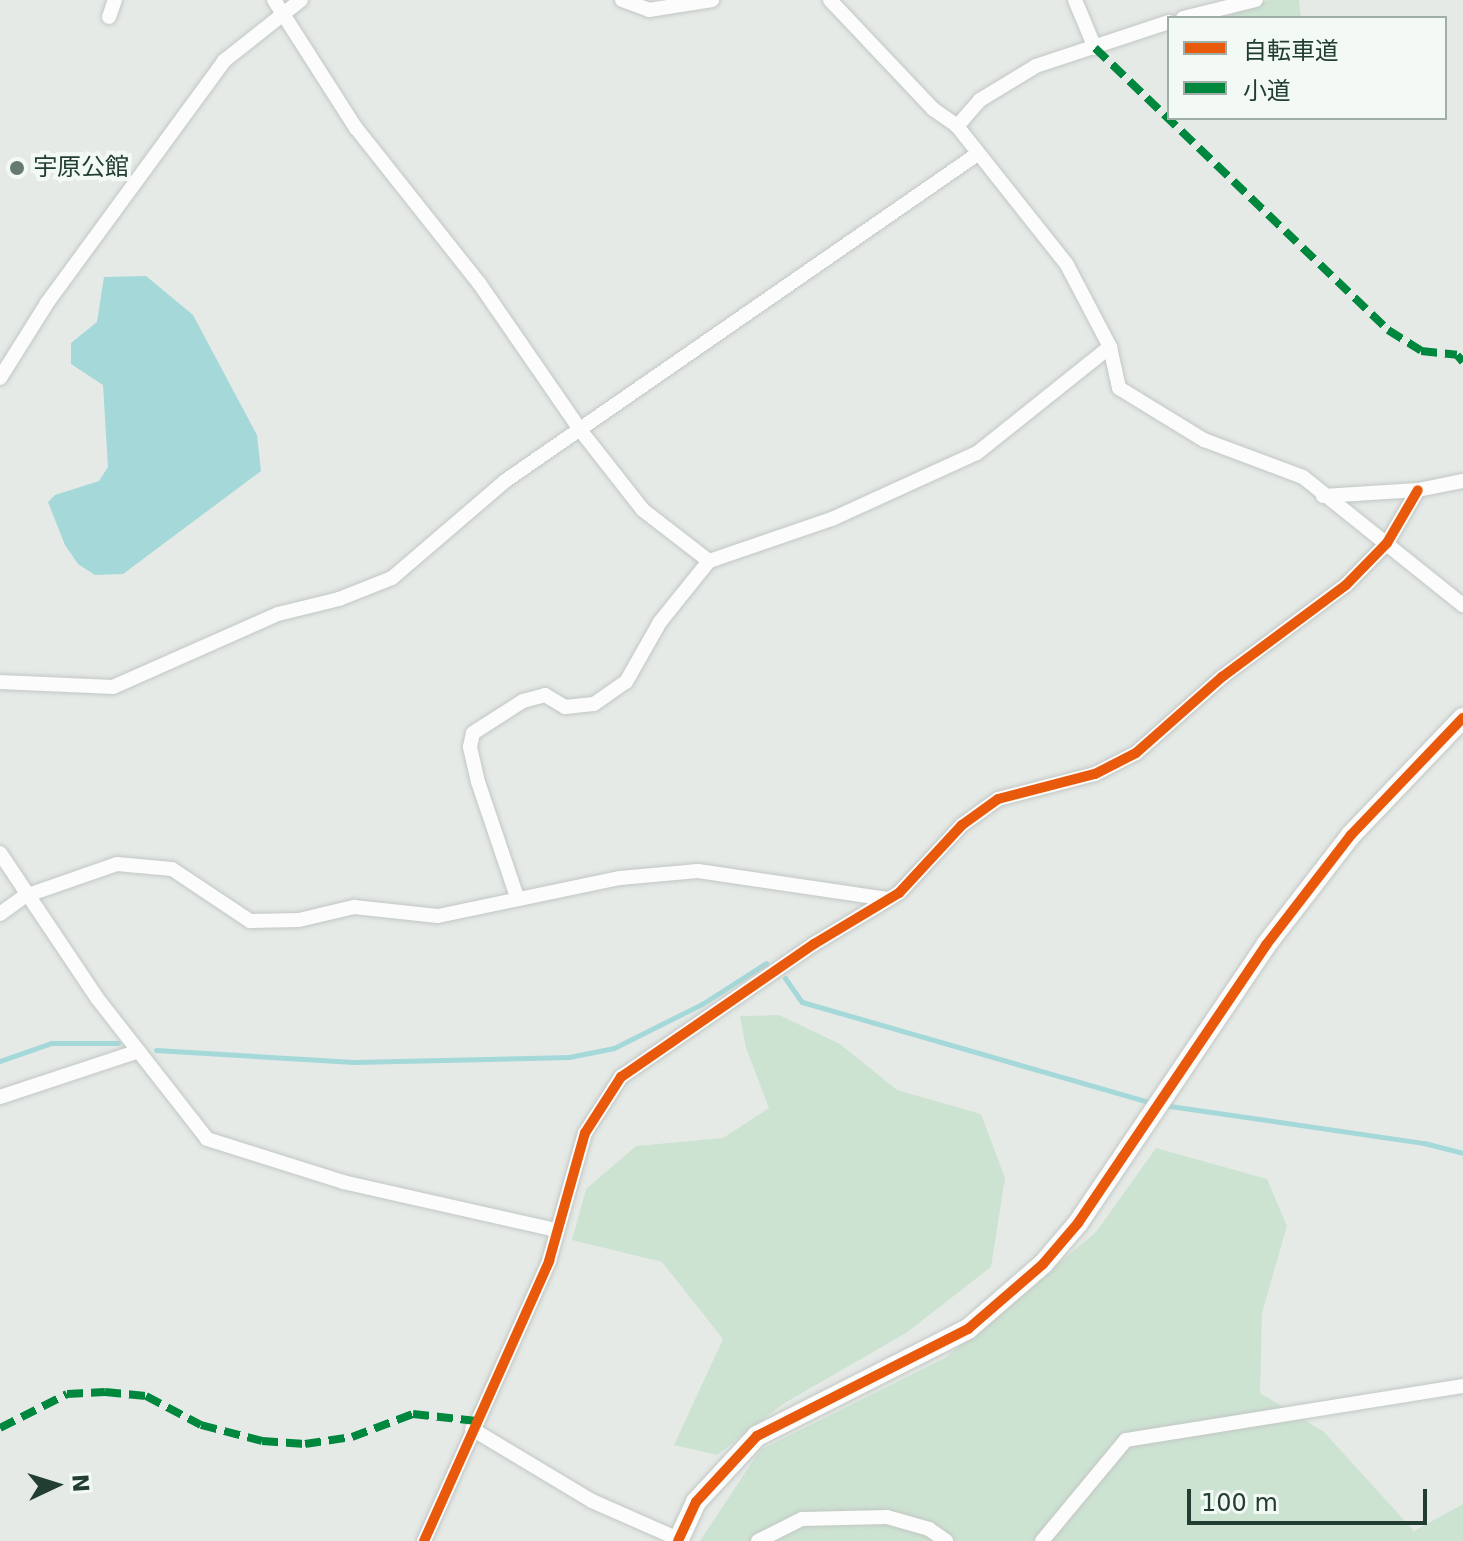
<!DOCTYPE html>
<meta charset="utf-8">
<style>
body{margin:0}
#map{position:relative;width:1463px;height:1541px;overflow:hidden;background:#e5eae7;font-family:"DejaVu Sans","Noto Sans JP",sans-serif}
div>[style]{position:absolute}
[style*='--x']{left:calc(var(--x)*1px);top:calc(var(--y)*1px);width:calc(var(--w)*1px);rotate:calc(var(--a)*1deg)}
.green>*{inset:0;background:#cde3d2}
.water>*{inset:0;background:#a5d8d9}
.stream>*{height:5px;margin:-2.5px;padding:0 2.5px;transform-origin:2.5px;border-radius:2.5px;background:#a5d8d9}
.roads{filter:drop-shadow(0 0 2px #c2c7c4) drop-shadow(0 0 2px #c2c7c4)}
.street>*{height:14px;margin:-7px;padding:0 7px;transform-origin:7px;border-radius:7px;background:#fbfcfb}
.secondary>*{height:20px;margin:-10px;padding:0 10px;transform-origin:10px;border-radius:10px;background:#fbfcfb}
.quiet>*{height:8px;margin-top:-4px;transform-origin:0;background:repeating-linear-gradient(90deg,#00873e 0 16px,transparent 0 24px)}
.cycleway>*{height:10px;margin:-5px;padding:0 5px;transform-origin:5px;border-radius:5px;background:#e8590c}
.dots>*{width:22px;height:22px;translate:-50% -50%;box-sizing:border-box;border:4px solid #f3f9f5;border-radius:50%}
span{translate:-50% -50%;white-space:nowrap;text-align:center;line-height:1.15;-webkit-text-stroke:8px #f3f9f5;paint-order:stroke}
.poi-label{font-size:24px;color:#223e33}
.left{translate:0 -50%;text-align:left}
.legend{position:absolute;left:1167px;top:16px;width:280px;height:104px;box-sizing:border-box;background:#f3f9f5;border:2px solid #9faea7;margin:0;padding:10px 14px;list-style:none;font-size:24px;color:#223e33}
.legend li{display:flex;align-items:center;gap:16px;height:40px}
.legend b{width:40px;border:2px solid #9faea7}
.north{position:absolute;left:16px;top:1445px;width:80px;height:80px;-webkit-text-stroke:6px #f3f9f5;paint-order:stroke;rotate:86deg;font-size:22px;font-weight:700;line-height:32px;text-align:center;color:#223e33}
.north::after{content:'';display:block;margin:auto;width:28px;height:36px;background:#223e33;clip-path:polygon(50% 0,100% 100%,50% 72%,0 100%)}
.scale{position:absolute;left:1187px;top:1489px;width:240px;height:36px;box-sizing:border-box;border:4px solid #223e33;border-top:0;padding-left:10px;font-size:24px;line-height:28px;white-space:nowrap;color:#223e33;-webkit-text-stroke:6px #f3f9f5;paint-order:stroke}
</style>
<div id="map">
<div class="green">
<i style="clip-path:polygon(1269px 0,1299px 0,1301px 18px,1222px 18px)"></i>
<i style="clip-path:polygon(779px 1015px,840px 1044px,897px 1090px,981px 1114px,1005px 1178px,991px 1267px,906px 1333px,783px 1404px,717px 1455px,674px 1445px,723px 1339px,662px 1262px,572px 1240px,586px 1189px,636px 1146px,723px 1138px,769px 1108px,746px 1048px,740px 1016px)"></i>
<i style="clip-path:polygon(1156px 1148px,1267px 1179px,1287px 1226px,1262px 1313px,1260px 1393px,1324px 1432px,1414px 1531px,1463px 1504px,1463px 1541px,700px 1541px,760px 1450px,945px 1358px,1096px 1232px)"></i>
</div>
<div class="water">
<i style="clip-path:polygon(146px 276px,193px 315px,257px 435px,261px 471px,123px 574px,95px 575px,78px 564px,65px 545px,48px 502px,55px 495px,99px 481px,108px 467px,103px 385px,71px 364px,71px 343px,97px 322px,104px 277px)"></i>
</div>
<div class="stream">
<i style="--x:785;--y:978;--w:29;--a:55"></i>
<i style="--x:802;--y:1002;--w:365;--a:16.1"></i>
<i style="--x:156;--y:1050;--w:198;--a:3.5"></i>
<i style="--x:354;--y:1062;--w:215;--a:-1.3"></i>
<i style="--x:569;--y:1057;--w:46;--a:-11.3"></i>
<i style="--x:614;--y:1048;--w:98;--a:-26.6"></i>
<i style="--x:702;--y:1004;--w:76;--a:-32.6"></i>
<i style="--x:0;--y:1061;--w:54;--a:-19.4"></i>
<i style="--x:51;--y:1043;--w:67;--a:0"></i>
<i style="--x:1163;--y:1105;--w:264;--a:8.3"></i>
<i style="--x:1424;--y:1143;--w:40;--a:14.4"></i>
</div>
<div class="roads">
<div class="street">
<i style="--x:274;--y:0;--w:152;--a:57.4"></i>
<i style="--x:356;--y:128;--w:198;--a:51.6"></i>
<i style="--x:479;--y:283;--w:180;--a:55.4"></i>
<i style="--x:581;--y:431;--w:100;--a:51.9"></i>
<i style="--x:643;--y:510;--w:83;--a:37.7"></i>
<i style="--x:622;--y:0;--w:29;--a:20"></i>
<i style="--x:649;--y:10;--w:64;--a:-9"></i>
<i style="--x:830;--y:0;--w:150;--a:46.6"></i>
<i style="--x:933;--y:109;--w:29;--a:35"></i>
<i style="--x:1075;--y:0;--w:52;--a:67.4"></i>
<i style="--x:109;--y:17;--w:18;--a:-71"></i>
<i style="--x:1183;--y:18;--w:75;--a:-13.9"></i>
<i style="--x:1169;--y:22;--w:140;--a:161.7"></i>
<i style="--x:1036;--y:66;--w:66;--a:148.7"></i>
<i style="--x:980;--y:100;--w:35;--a:131"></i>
<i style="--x:957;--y:126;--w:177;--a:51.6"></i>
<i style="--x:1067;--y:265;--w:93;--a:62.3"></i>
<i style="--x:1110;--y:347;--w:42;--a:77.6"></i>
<i style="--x:1119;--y:388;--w:100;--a:31.5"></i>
<i style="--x:1204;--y:440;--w:106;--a:20.5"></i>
<i style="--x:1303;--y:477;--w:205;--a:38.7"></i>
<i style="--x:0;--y:378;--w:89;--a:-57.9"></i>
<i style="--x:47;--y:303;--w:300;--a:-53.8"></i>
<i style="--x:224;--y:61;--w:98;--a:-38.4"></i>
<i style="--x:1323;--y:496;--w:95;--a:-3.6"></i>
<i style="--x:1418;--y:490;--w:46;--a:-11.3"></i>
<i style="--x:0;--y:682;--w:113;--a:2.5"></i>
<i style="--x:113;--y:687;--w:180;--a:-23.9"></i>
<i style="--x:278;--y:614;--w:63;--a:-13.8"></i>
<i style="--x:339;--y:599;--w:57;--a:-21.6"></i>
<i style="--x:392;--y:578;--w:149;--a:-40.6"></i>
<i style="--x:505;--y:481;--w:573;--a:-34.69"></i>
<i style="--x:0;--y:853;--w:174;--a:56.2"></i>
<i style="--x:97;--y:998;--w:179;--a:52"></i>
<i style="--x:207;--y:1139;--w:143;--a:17.5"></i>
<i style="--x:343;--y:1182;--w:218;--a:12.7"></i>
<i style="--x:517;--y:897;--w:121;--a:-108.7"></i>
<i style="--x:478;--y:782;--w:36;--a:-103"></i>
<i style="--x:470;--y:747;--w:14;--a:-78"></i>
<i style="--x:473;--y:733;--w:59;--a:-32.6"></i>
<i style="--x:523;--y:701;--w:23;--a:-15"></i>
<i style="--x:545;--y:695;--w:23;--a:31"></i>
<i style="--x:565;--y:707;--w:29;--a:-6"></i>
<i style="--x:594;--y:704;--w:39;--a:-35"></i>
<i style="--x:626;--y:682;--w:69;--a:-60.5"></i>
<i style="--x:660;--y:622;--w:78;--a:-51.2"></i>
<i style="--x:709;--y:561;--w:130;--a:-18.9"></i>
<i style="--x:832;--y:519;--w:159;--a:-24.5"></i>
<i style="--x:977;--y:453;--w:170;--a:-38.6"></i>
<i style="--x:0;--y:914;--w:31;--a:-36"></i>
<i style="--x:25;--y:896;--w:97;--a:-19.2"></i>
<i style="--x:117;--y:864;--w:55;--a:5.2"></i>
<i style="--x:172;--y:869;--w:94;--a:33.7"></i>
<i style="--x:250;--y:921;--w:49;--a:-1.2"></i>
<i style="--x:299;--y:920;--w:57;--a:-13.3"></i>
<i style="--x:354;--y:907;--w:84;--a:6.1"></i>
<i style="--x:438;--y:916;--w:186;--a:-11.8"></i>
<i style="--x:620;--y:878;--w:78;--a:-5.1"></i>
<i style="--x:698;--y:871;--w:192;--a:8.4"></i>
<i style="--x:0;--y:1097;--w:146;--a:-18.3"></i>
<i style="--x:472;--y:1429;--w:140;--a:31"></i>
<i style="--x:592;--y:1501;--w:99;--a:23.7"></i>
<i style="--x:424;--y:1541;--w:307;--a:-65.9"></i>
<i style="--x:549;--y:1261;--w:133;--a:-74.3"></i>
<i style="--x:585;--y:1133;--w:67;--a:-57.3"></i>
<i style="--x:621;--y:1077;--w:234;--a:-34.6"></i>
<i style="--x:814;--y:944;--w:99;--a:-31"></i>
<i style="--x:899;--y:893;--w:93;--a:-47.2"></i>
<i style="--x:962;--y:825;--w:44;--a:-35.8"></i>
<i style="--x:998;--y:799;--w:100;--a:-14.5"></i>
<i style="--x:1095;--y:774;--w:46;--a:-27.1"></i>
<i style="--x:1136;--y:753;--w:115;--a:-41.5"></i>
<i style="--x:1222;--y:677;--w:154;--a:-36.6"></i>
<i style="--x:1346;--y:585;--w:59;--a:-45.7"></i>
<i style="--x:1387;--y:543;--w:61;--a:-59.7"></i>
<i style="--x:758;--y:1541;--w:49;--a:-26.6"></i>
<i style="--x:802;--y:1519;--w:85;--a:-1.3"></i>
<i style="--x:887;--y:1517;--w:44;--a:15.9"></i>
<i style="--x:929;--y:1529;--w:21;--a:35"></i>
<i style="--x:1042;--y:1541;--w:131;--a:-50.3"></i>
<i style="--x:1126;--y:1440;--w:341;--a:-9.1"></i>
</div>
<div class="secondary">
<i style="--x:678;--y:1541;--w:43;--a:-65.2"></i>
<i style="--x:696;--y:1502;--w:90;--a:-47.3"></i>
<i style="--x:757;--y:1436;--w:237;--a:-26.9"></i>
<i style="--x:968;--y:1329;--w:99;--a:-40.9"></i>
<i style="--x:1043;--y:1264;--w:54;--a:-49.5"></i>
<i style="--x:1078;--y:1223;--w:336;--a:-55.9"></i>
<i style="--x:1266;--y:945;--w:139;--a:-52.3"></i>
<i style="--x:1351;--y:835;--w:162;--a:-46.3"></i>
</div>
</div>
<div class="quiet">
<i style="--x:1095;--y:48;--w:407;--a:43.9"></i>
<i style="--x:1388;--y:330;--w:39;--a:32"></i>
<i style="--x:1421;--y:351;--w:36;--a:6"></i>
<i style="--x:1457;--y:355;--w:9;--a:49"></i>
<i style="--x:0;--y:1428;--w:75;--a:-26.9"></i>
<i style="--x:67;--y:1394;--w:38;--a:-3"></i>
<i style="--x:105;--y:1392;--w:41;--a:5.6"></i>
<i style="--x:146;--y:1396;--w:62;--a:27.8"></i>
<i style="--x:201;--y:1425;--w:63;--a:14.7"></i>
<i style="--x:262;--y:1441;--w:43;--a:4"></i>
<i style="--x:305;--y:1444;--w:48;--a:-8.5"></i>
<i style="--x:352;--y:1437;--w:65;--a:-20.7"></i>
<i style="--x:413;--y:1414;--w:64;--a:6.2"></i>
</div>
<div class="cycleway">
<i style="--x:424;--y:1541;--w:307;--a:-65.9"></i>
<i style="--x:549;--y:1261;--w:133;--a:-74.3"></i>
<i style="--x:585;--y:1133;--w:67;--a:-57.3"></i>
<i style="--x:621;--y:1077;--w:234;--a:-34.6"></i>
<i style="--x:814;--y:944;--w:99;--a:-31"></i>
<i style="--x:899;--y:893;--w:93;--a:-47.2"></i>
<i style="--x:962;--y:825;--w:44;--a:-35.8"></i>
<i style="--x:998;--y:799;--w:100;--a:-14.5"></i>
<i style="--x:1095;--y:774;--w:46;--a:-27.1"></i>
<i style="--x:1136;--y:753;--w:115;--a:-41.5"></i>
<i style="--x:1222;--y:677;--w:154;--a:-36.6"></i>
<i style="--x:1346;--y:585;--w:59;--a:-45.7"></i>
<i style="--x:1387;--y:543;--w:61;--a:-59.7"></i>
<i style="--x:678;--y:1541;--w:43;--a:-65.2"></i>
<i style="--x:696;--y:1502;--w:90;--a:-47.3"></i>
<i style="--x:757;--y:1436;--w:237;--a:-26.9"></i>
<i style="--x:968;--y:1329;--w:99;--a:-40.9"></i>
<i style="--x:1043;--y:1264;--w:54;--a:-49.5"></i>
<i style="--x:1078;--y:1223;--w:336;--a:-55.9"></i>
<i style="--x:1266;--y:945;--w:139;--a:-52.3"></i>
<i style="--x:1351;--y:835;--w:162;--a:-46.3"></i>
</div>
<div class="dots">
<i style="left:17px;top:168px;background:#667a72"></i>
</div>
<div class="poi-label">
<span class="left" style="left:33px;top:168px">宇原公館</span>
</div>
<ul class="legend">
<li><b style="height:10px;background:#e8590c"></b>自転車道</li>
<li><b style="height:10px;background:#00873e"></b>小道</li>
</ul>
<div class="north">N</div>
<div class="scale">100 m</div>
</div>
